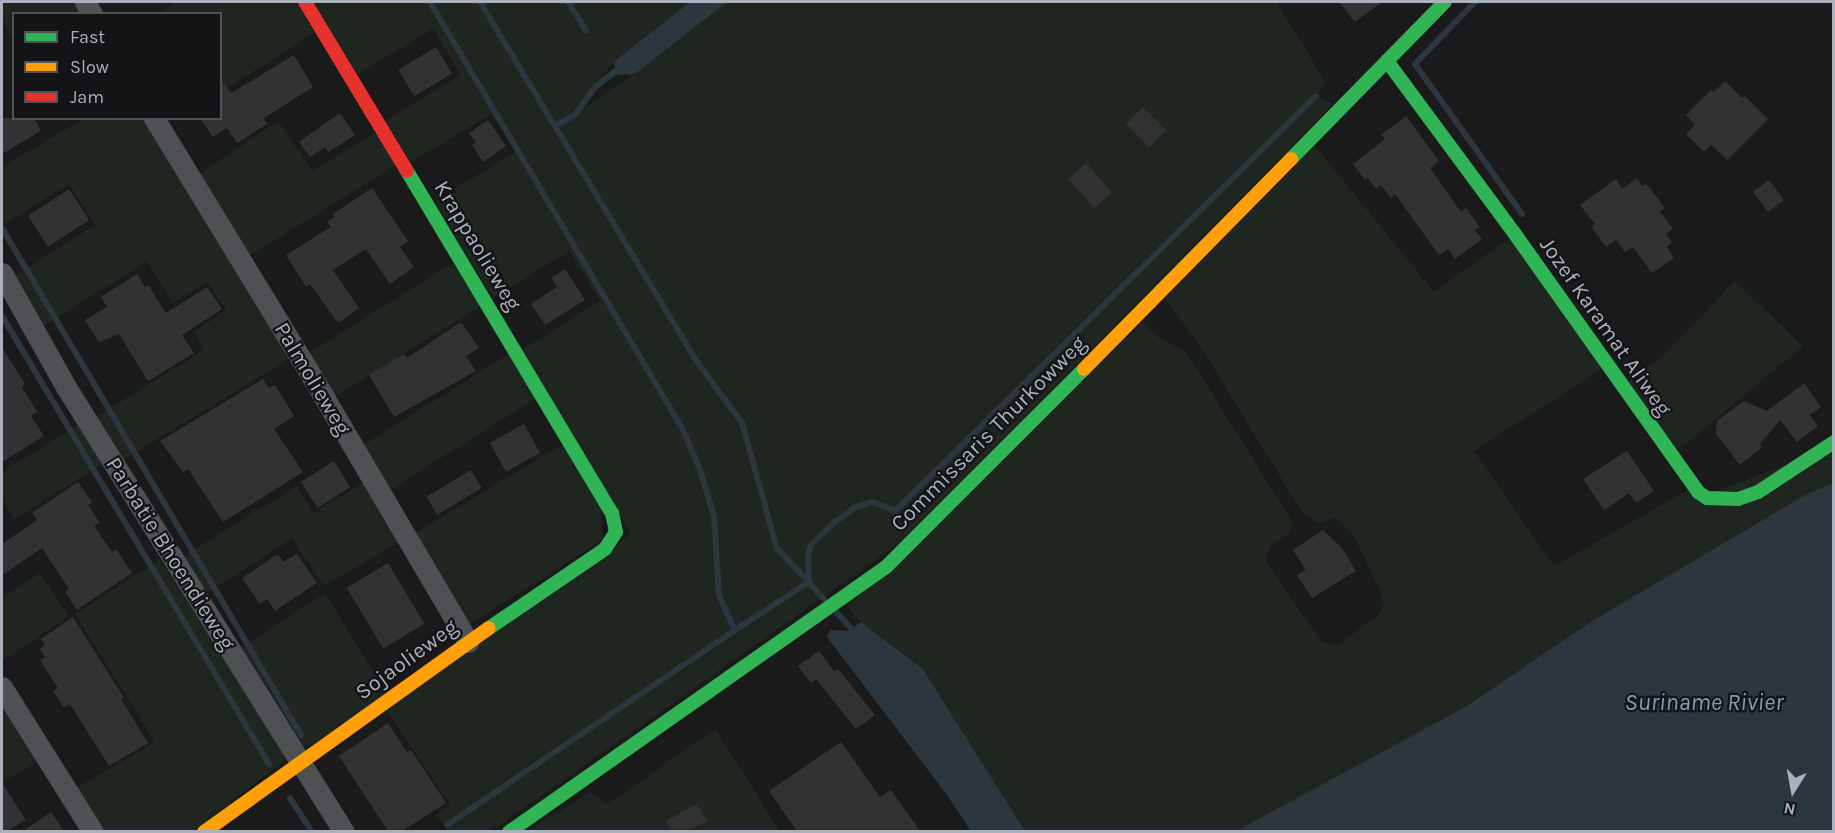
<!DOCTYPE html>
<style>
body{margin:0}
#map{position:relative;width:1835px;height:833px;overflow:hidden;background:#1a1a1b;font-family:Karla,sans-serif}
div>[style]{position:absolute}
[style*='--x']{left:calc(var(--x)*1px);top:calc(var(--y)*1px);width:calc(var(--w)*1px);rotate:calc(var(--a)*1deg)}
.green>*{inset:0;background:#1e261f;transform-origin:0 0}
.water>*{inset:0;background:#2c363e}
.stream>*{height:6px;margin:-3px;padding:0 3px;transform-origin:3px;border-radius:3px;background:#2c363e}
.building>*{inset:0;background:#323233;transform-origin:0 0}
.street>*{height:21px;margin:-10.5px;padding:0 10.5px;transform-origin:10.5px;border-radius:10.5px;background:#4f5054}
.fast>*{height:14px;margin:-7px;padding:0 7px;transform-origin:7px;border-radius:7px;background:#30b455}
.slow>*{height:14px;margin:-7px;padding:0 7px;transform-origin:7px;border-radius:7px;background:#ff9f0a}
.jam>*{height:14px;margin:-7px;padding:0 7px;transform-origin:7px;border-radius:7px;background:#e5322d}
span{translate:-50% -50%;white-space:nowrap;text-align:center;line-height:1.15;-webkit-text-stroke:4.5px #141417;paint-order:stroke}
.street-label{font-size:22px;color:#abb0bd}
.water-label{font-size:24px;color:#7f9eba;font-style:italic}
.frame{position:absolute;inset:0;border:3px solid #abb0bd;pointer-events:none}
.legend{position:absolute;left:12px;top:12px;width:210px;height:108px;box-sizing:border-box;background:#141417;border:2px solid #505259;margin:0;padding:8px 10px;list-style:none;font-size:18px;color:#abb0bd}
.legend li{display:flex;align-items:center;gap:12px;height:30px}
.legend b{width:30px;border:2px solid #505259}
.north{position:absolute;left:1763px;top:761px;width:60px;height:60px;-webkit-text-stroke:4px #141417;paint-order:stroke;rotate:191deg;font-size:16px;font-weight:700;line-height:24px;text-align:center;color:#abb0bd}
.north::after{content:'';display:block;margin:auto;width:21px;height:27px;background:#abb0bd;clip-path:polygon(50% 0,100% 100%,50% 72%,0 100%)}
</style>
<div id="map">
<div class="green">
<i style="clip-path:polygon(2px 2px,77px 2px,84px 13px,14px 14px,13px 39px,2px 20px)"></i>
<i style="clip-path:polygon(176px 2px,296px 2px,314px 33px,221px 92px,220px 14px,157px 14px)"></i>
<i style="clip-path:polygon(313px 2px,690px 2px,613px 62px,576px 114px,635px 74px,727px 2px,1281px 2px,1278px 4px,1326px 83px,1316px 96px,1333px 104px,904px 540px,491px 831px,448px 831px,436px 815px,450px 805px,386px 709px,608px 553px,631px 533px,522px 350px,600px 301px,569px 251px,493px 298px,434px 202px,518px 150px,495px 112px,411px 162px,385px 121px,461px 75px,433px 29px,357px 74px)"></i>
<i style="clip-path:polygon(83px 119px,148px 119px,292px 357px,120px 462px,93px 419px,204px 350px,194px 332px,226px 310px,207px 282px,173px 303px,147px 261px,44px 326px,13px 277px,95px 225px,69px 184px,2px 225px,2px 167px)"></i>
<i style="clip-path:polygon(278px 121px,312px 171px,377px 132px,397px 164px,246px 258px,195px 177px)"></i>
<i style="clip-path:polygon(1315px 146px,1434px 292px,1511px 237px,1603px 368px,1474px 451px,1554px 566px,1688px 490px,1696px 499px,1833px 447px,1833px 483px,1805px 495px,1592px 621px,1465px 707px,1236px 831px,1025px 831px,923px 669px,861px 622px,847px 607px,1143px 322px,1158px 337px,1186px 352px,1290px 518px,1293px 526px,1288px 534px,1272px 544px,1267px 555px,1267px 563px,1322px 642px,1332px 645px,1339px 644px,1380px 614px,1383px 603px,1380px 591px,1354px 536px,1336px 518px,1318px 523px,1302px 512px,1202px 349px,1165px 298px)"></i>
<i style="left:453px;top:263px;width:51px;height:175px;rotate:58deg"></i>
<i style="clip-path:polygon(1735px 281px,1803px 346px,1676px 452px,1624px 384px,1662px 357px)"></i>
<i style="left:509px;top:354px;width:52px;height:177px;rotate:58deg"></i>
<i style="clip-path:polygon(79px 424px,104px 463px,14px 519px,2px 499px,2px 472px)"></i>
<i style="clip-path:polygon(563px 444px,602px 507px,602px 540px,469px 625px,412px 535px)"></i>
<i style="clip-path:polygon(365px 482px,399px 542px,324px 586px,292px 539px,203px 595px,179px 559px,297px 486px,313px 513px)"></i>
<i style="clip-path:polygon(160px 560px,281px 746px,284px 761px,193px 831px,100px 831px,74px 789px,155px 742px,75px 614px)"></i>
<i style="clip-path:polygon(40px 573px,69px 616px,2px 661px,2px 598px)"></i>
<i style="clip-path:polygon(325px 593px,387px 695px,311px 746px,299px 745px,237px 651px)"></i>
<i style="clip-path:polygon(2px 699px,40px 760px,2px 783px)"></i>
<i style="clip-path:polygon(715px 729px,780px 831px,525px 832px,591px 792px,607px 805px)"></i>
</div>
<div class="water">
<i style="clip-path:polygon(690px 2px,727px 2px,635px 74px,618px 75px,613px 62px)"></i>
<i style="clip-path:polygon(1833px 483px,1833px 831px,1236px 831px,1465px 707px,1592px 621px,1805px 495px)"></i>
<i style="clip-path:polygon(861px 622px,923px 669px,1025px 831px,971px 831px,947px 795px,827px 637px,830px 630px,848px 631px)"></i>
</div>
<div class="stream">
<i style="--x:430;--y:2;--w:497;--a:59.4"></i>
<i style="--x:683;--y:430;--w:40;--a:66.6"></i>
<i style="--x:699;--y:467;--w:51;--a:73"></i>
<i style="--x:714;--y:516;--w:80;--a:86.4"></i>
<i style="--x:719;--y:596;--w:38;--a:65"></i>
<i style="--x:735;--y:630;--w:88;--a:-33"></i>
<i style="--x:809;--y:582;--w:27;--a:-92"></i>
<i style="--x:808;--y:555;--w:10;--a:-73"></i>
<i style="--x:811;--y:545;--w:30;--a:-45"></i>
<i style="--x:832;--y:524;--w:29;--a:-36"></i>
<i style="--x:855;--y:507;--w:19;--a:-16"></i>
<i style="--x:873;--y:502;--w:24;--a:22"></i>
<i style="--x:895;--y:511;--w:591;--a:-44.59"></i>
<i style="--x:480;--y:2;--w:422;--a:58.9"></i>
<i style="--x:698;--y:363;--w:74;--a:53.7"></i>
<i style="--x:742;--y:423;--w:130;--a:74.4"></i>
<i style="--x:777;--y:548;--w:69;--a:47.3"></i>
<i style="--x:568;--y:2;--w:34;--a:58"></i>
<i style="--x:1475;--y:2;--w:86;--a:134.1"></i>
<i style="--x:1415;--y:64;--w:184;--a:54.5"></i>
<i style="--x:555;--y:126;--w:21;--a:-28"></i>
<i style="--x:574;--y:116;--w:34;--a:-54"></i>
<i style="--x:594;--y:88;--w:34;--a:-38"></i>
<i style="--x:2;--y:228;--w:589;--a:59.47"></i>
<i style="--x:2;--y:316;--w:522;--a:59.21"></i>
<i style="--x:837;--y:613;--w:28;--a:48"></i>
<i style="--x:290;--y:798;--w:40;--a:57.1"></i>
<i style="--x:447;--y:825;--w:348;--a:-34.1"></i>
</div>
<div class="building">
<i style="clip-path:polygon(1339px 2px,1382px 2px,1355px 22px)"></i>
<i style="left:436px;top:47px;width:31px;height:44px;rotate:59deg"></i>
<i style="clip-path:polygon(294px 55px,313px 87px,264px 118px,267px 124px,237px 143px,227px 128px,213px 137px,200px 118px,220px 118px,220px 78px,231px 93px)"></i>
<i style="clip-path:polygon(1725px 81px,1742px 98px,1745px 96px,1768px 119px,1727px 160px,1711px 145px,1704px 152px,1686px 134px,1695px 125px,1686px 115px,1711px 90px,1714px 92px)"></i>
<i style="left:1143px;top:107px;width:33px;height:24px;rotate:45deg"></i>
<i style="clip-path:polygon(340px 113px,355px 135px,328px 152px,325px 147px,310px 157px,299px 142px)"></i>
<i style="clip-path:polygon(1406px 116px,1439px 161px,1430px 168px,1461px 212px,1466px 208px,1480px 227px,1475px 230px,1482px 239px,1455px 259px,1448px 249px,1439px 255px,1395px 194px,1391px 198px,1381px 185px,1376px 189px,1368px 178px,1365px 180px,1353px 164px,1385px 139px,1381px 135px)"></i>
<i style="clip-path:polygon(2px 118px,34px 118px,41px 131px,2px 154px)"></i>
<i style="clip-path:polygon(488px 120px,506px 146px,483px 162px,472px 145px,476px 142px,469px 133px)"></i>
<i style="left:1086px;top:163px;width:39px;height:24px;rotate:48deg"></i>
<i style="clip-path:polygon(1637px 178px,1642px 186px,1646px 183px,1665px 208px,1660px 212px,1673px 229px,1666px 234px,1672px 242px,1667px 247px,1674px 258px,1652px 273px,1633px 247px,1625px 252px,1616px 240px,1606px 247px,1591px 226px,1595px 224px,1580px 205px,1616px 179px,1622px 189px)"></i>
<i style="left:1769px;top:180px;width:25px;height:20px;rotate:53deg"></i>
<i style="clip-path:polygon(372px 188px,408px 241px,400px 247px,414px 267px,390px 284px,366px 249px,333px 270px,359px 308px,338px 323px,310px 284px,306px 287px,286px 255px,331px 227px,327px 222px,335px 217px,333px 214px)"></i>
<i style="left:69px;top:189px;width:37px;height:49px;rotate:57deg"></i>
<i style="clip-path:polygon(565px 269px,585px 300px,545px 325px,531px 304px,557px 287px,551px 278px)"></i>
<i style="clip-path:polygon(137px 274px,145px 287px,148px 285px,166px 313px,207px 287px,222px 309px,182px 335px,194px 353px,148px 381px,119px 334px,99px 342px,85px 320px,107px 307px,101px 297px)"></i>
<i style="clip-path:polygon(461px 322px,479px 348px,466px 356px,476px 371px,394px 417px,369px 375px,404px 354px,407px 358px)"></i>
<i style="clip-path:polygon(2px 347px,25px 384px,22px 387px,37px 412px,31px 416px,44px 436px,2px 462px)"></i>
<i style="clip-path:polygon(263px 379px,269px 388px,275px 385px,294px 416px,274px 429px,303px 472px,223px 522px,188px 469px,183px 472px,160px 441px)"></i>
<i style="clip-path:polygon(1804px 383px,1821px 407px,1810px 415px,1818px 426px,1797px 442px,1780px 420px,1760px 444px,1762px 447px,1740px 465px,1716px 434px,1717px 421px,1744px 401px,1767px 411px)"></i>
<i style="left:524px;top:424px;width:33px;height:39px;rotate:61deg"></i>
<i style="clip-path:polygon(1627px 451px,1654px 491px,1636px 503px,1629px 493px,1604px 510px,1583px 479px)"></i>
<i style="left:334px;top:461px;width:31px;height:39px;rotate:58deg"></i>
<i style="left:471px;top:470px;width:21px;height:52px;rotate:59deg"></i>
<i style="clip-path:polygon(78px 482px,92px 502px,88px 505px,100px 523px,94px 526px,112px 552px,116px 549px,132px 573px,77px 610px,65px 592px,69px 589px,42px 548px,2px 575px,2px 544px,37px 520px,32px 513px)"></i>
<i style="clip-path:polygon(1323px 530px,1342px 548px,1356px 571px,1312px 598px,1297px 575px,1306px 570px,1293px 550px)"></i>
<i style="clip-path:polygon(278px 554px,283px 562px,297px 554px,317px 583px,275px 611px,267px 599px,260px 604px,242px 578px)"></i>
<i style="left:388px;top:563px;width:71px;height:48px;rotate:59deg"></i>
<i style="clip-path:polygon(73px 617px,124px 698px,121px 699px,148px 743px,109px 766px,70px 704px,64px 708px,53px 691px,58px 688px,40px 660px,45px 657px,40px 649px,45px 645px,41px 639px)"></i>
<i style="clip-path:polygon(819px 651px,834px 671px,838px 669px,875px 715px,856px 729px,816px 679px,811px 683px,798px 666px)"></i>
<i style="clip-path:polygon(388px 723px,407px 752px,411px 750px,446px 803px,402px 831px,388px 831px,339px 756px)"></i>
<i style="clip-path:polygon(841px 742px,880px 797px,891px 790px,920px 831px,797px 831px,769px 791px)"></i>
<i style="clip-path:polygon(2px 783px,26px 820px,8px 831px,2px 831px)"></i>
<i style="clip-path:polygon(697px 804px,707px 821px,688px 831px,672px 831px,666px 821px)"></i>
<i style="clip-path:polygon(51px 812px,64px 831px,23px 831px)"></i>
</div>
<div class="street">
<i style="--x:85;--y:2;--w:14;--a:60"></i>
<i style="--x:154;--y:118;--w:321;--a:58.6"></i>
<i style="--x:321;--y:392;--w:290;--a:59.5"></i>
<i style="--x:2;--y:273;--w:131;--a:60.7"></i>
<i style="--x:66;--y:387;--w:525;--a:58.01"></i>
<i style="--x:2;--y:687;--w:171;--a:57.9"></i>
</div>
<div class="fast">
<i style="--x:1387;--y:61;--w:219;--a:53.5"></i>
<i style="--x:1517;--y:237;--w:313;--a:54.6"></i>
<i style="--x:1698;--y:492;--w:11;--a:34"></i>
<i style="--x:1707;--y:498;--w:31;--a:2"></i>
<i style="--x:1738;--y:499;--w:21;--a:-19"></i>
<i style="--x:1758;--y:492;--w:91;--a:-33.3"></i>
<i style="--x:1291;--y:159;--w:220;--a:-45.6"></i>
<i style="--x:407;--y:171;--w:399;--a:59.1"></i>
<i style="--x:612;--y:513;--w:19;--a:78"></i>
<i style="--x:616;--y:532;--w:20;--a:123"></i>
<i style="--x:605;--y:549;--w:140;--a:145.7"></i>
<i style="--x:509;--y:832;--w:462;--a:-35.1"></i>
<i style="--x:887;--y:566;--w:279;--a:-45"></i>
</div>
<div class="slow">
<i style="--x:1084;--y:369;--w:295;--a:-45.4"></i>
<i style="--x:204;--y:832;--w:350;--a:-35.6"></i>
</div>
<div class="jam">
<i style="--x:305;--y:2;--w:197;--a:58.9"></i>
</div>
<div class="street-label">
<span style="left:477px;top:246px;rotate:59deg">Krappaolieweg</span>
<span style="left:1605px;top:327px;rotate:55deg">Jozef Karamat Aliweg</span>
<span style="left:312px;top:379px;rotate:59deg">Palmolieweg</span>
<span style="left:989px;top:434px;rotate:-45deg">Commissaris Thurkowweg</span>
<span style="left:170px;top:554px;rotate:58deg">Parbatie Bhoendieweg</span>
<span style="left:407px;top:660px;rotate:-36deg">Sojaolieweg</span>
</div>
<div class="water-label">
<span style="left:1704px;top:703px">Suriname Rivier</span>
</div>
<div class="frame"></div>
<ul class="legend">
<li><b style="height:8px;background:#30b455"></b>Fast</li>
<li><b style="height:8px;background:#ff9f0a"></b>Slow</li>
<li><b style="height:8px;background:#e5322d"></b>Jam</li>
</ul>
<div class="north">N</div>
</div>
